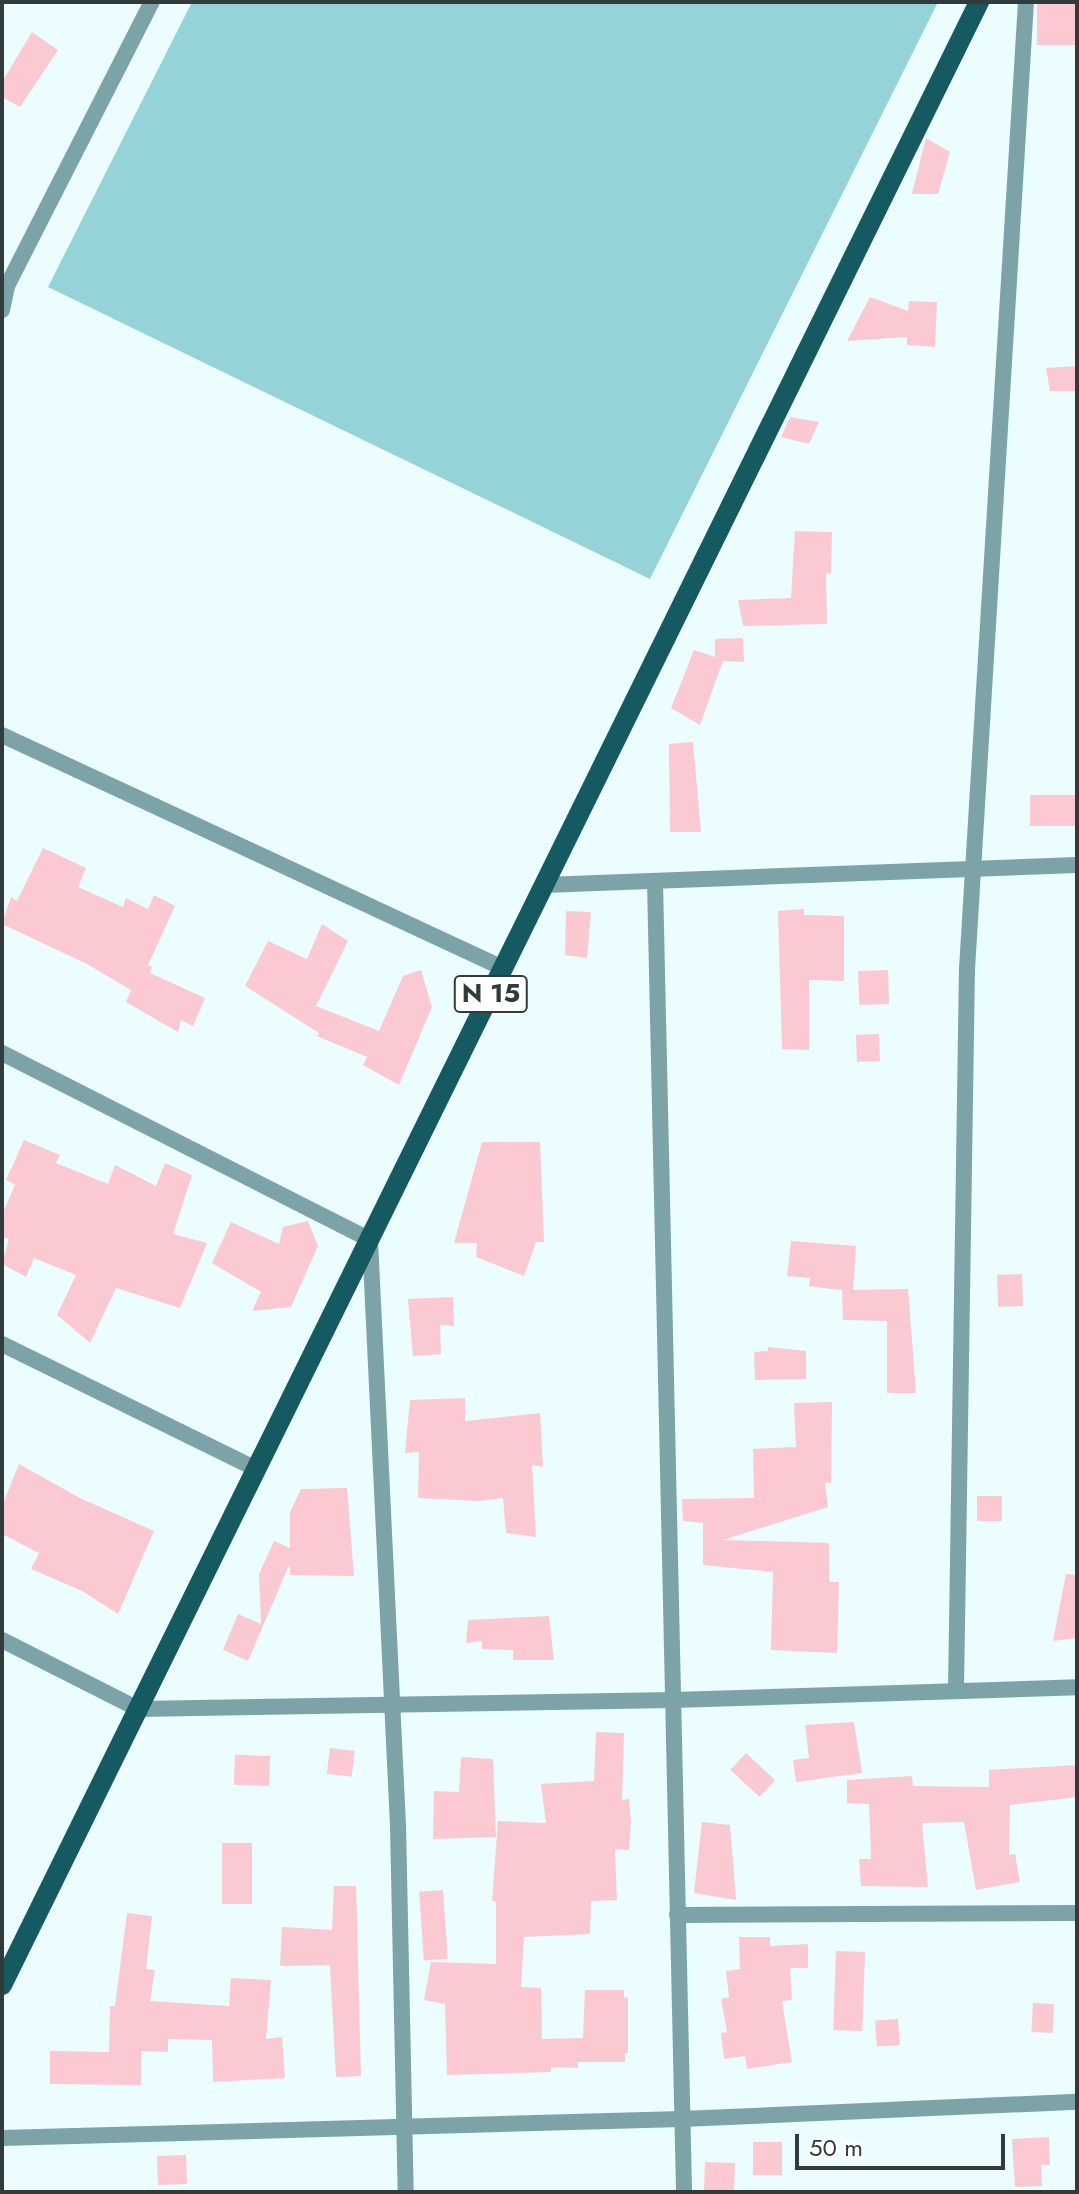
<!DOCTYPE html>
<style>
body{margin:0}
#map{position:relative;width:1079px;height:2194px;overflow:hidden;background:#ebfdfe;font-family:Jost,sans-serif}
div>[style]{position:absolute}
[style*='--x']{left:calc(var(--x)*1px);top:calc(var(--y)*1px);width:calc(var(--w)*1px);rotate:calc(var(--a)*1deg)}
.green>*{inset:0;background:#95d3d9}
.building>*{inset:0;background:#fbc9d2;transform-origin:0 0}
.minor>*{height:16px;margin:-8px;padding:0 8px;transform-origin:8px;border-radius:8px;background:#7ca4a8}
.primary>*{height:20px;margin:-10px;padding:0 10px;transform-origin:10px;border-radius:10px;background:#165a61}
span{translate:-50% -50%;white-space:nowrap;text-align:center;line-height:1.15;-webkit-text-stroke:8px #fff;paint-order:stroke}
.shield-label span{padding:2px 6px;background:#fff;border:2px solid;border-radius:6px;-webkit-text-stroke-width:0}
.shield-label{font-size:26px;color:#323b3b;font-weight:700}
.frame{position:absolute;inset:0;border:4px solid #323b3b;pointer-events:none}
.scale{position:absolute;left:795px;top:2134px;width:210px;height:36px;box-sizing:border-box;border:4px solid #323b3b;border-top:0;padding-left:10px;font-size:24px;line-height:28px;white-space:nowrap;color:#323b3b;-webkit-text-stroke:6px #fff;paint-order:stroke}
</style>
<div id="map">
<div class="green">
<i style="clip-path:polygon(192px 2px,938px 2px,650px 579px,48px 287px)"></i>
</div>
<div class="building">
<i style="left:1037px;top:2px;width:40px;height:43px"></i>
<i style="clip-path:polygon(32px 32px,58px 50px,20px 107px,2px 97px,2px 82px)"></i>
<i style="clip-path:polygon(926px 138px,950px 152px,938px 194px,912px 194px)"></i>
<i style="clip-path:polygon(870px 297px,908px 311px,909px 301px,937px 302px,935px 347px,907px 345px,907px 337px,847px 341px)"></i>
<i style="clip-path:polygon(1077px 366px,1077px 391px,1050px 391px,1046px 368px)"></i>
<i style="clip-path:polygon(790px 417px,819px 422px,809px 444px,781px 437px)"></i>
<i style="clip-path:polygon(795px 531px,832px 532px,831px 574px,826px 573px,827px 624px,743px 626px,738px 600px,791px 598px)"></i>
<i style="clip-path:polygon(743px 638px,744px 662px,723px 661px,700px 725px,671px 708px,694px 650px,715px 657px,715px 639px)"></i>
<i style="clip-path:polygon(693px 742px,701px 832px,670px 832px,669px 744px)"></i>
<i style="left:1030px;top:795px;width:47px;height:31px"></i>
<i style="clip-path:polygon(43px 848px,86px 868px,78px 887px,123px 907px,126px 898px,148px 909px,154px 895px,175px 906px,148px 965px,152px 967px,150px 973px,205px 998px,193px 1026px,181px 1020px,178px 1032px,126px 1002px,131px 990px,87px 964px,2px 924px,11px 897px,17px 901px)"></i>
<i style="clip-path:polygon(804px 909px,804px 915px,844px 916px,844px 981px,809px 980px,809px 1050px,782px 1049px,778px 911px)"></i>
<i style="clip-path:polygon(566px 911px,591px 912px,587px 958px,565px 955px)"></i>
<i style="clip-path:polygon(322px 924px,348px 941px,316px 1006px,379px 1031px,403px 976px,421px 970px,432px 1007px,399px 1085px,363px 1065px,367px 1057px,317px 1036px,319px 1033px,245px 986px,268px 941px,307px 959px)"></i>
<i style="left:888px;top:970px;width:34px;height:30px;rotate:88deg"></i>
<i style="left:879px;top:1034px;width:27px;height:23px;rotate:88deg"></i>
<i style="clip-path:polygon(24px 1140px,60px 1155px,56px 1163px,108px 1184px,115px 1165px,156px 1186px,165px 1163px,192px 1175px,173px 1234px,207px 1243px,180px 1308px,116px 1288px,90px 1343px,57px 1315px,76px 1275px,34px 1258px,26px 1277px,2px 1264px,9px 1239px,2px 1237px,2px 1215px,15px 1185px,6px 1180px)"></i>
<i style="clip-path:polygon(482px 1142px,540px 1142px,544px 1242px,536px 1242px,524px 1276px,476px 1257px,477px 1243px,454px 1243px)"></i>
<i style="clip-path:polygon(308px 1221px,318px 1246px,291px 1307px,252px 1311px,261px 1292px,212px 1263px,231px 1222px,279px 1244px,283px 1227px)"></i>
<i style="clip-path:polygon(791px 1241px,856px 1246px,853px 1290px,908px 1289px,916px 1393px,887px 1393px,887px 1321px,843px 1320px,842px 1291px,846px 1291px,809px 1286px,810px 1278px,787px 1276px)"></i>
<i style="left:1022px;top:1274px;width:32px;height:25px;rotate:88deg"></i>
<i style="clip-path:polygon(453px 1297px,454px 1326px,440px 1325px,441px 1354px,413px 1356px,408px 1299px)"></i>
<i style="clip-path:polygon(768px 1347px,806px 1351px,806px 1379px,755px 1380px,754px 1352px,768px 1351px)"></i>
<i style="clip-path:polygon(465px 1398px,465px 1421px,540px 1413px,543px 1467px,532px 1465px,536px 1537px,506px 1533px,503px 1498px,479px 1501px,418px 1498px,419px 1452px,405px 1453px,410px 1400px)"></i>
<i style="clip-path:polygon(832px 1402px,831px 1483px,825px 1482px,828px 1507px,723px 1540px,829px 1543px,829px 1582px,839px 1582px,837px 1653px,771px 1650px,773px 1572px,703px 1565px,703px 1523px,683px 1521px,682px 1499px,754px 1498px,753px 1449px,796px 1447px,794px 1403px)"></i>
<i style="clip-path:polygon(19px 1464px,80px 1498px,154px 1531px,118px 1614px,82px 1591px,31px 1569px,39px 1553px,2px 1534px,2px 1506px)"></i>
<i style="clip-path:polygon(347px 1488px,354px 1576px,290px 1575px,290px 1563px,248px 1661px,223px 1650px,238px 1614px,261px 1624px,259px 1574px,274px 1541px,290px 1548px,290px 1512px,301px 1489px)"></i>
<i style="left:977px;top:1496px;width:25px;height:25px"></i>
<i style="clip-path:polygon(1066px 1574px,1077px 1575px,1077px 1638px,1053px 1641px)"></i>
<i style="clip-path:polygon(549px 1616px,554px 1660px,513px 1660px,513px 1650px,482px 1649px,482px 1641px,466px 1643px,468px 1620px)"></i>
<i style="clip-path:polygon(854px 1722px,862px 1773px,796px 1782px,793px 1760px,809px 1758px,805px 1725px)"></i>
<i style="clip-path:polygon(596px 1732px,624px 1733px,622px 1800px,629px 1799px,631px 1822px,629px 1850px,615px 1849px,617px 1900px,591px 1901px,590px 1934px,524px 1937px,521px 1987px,541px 1988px,542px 2039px,583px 2038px,585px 1990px,624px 1990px,624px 1997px,628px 1998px,628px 2053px,625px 2053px,625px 2062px,578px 2062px,578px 2068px,551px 2067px,551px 2072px,447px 2075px,445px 2004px,424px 2000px,431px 1962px,496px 1964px,496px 1901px,492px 1901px,498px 1821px,546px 1823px,541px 1784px,594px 1781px)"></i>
<i style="left:330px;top:1748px;width:25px;height:26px;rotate:7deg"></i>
<i style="left:746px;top:1753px;width:40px;height:23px;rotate:43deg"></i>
<i style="left:270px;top:1756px;width:30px;height:35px;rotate:92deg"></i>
<i style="clip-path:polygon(461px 1757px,493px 1759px,496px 1837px,433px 1839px,434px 1791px,459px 1792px)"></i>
<i style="clip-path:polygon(1077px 1765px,1077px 1797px,1010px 1805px,1009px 1855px,1015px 1854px,1020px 1882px,976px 1890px,964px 1822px,922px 1823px,928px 1887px,861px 1886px,859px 1859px,871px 1859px,869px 1804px,847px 1803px,847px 1780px,912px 1776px,913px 1786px,989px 1787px,989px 1770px)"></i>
<i style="clip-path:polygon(702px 1822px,730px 1825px,736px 1900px,694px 1893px)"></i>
<i style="left:222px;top:1843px;width:30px;height:61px"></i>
<i style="clip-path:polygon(334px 1886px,356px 1886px,361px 2076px,336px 2077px,330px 1965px,280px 1966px,282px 1927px,332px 1930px)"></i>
<i style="left:443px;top:1890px;width:69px;height:24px;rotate:86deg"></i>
<i style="clip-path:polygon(127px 1913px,152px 1916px,146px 1969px,155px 1970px,150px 2001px,229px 2006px,231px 1978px,271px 1980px,266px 2039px,282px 2037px,285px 2078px,213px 2082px,212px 2040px,168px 2039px,168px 2052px,141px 2051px,141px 2085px,50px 2084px,50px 2051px,109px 2052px,110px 2006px,115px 2006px)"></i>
<i style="clip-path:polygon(739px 1937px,770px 1937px,770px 1946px,808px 1944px,808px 1968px,790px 1968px,792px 2000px,782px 2001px,792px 2062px,747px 2069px,745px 2056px,724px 2059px,721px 2033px,727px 2032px,721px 1999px,729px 1997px,726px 1971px,740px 1969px)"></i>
<i style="left:836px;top:1951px;width:29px;height:79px;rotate:2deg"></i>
<i style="left:1033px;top:2003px;width:21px;height:29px;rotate:3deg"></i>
<i style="left:898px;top:2019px;width:26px;height:23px;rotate:86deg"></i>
<i style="clip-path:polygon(1049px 2137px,1050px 2165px,1041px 2165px,1042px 2186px,1015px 2187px,1012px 2139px)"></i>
<i style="left:753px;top:2142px;width:29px;height:33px"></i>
<i style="left:186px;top:2155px;width:29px;height:29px;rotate:88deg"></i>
<i style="left:705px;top:2162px;width:30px;height:30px;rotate:2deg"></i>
</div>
<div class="minor">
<i style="--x:2;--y:310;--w:25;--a:-78"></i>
<i style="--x:7;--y:286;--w:319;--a:-63"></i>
<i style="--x:2;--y:735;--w:553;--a:24.94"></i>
<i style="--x:655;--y:882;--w:1310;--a:88.73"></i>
<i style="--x:544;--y:885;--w:533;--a:-2.15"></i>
<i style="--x:2;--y:1053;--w:413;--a:26.9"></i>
<i style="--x:370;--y:1240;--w:586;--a:87.26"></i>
<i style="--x:398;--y:1825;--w:367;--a:88.8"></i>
<i style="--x:2;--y:1344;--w:283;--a:26.2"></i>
<i style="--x:2;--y:1640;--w:153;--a:26.9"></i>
<i style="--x:138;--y:1709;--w:535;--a:-0.96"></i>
<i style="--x:673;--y:1700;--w:404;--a:-1.8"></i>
<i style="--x:956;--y:1691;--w:722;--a:-89.13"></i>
<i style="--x:967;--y:969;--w:969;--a:-86.51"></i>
<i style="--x:677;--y:1915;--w:400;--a:-0.3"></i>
<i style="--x:2;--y:2138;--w:680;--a:-1.6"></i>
<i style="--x:682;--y:2119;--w:395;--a:-2.5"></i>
</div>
<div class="primary">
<i style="--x:2;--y:1985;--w:2211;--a:-63.77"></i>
</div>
<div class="shield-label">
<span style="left:491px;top:994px">N 15</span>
</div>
<div class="frame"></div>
<div class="scale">50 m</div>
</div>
